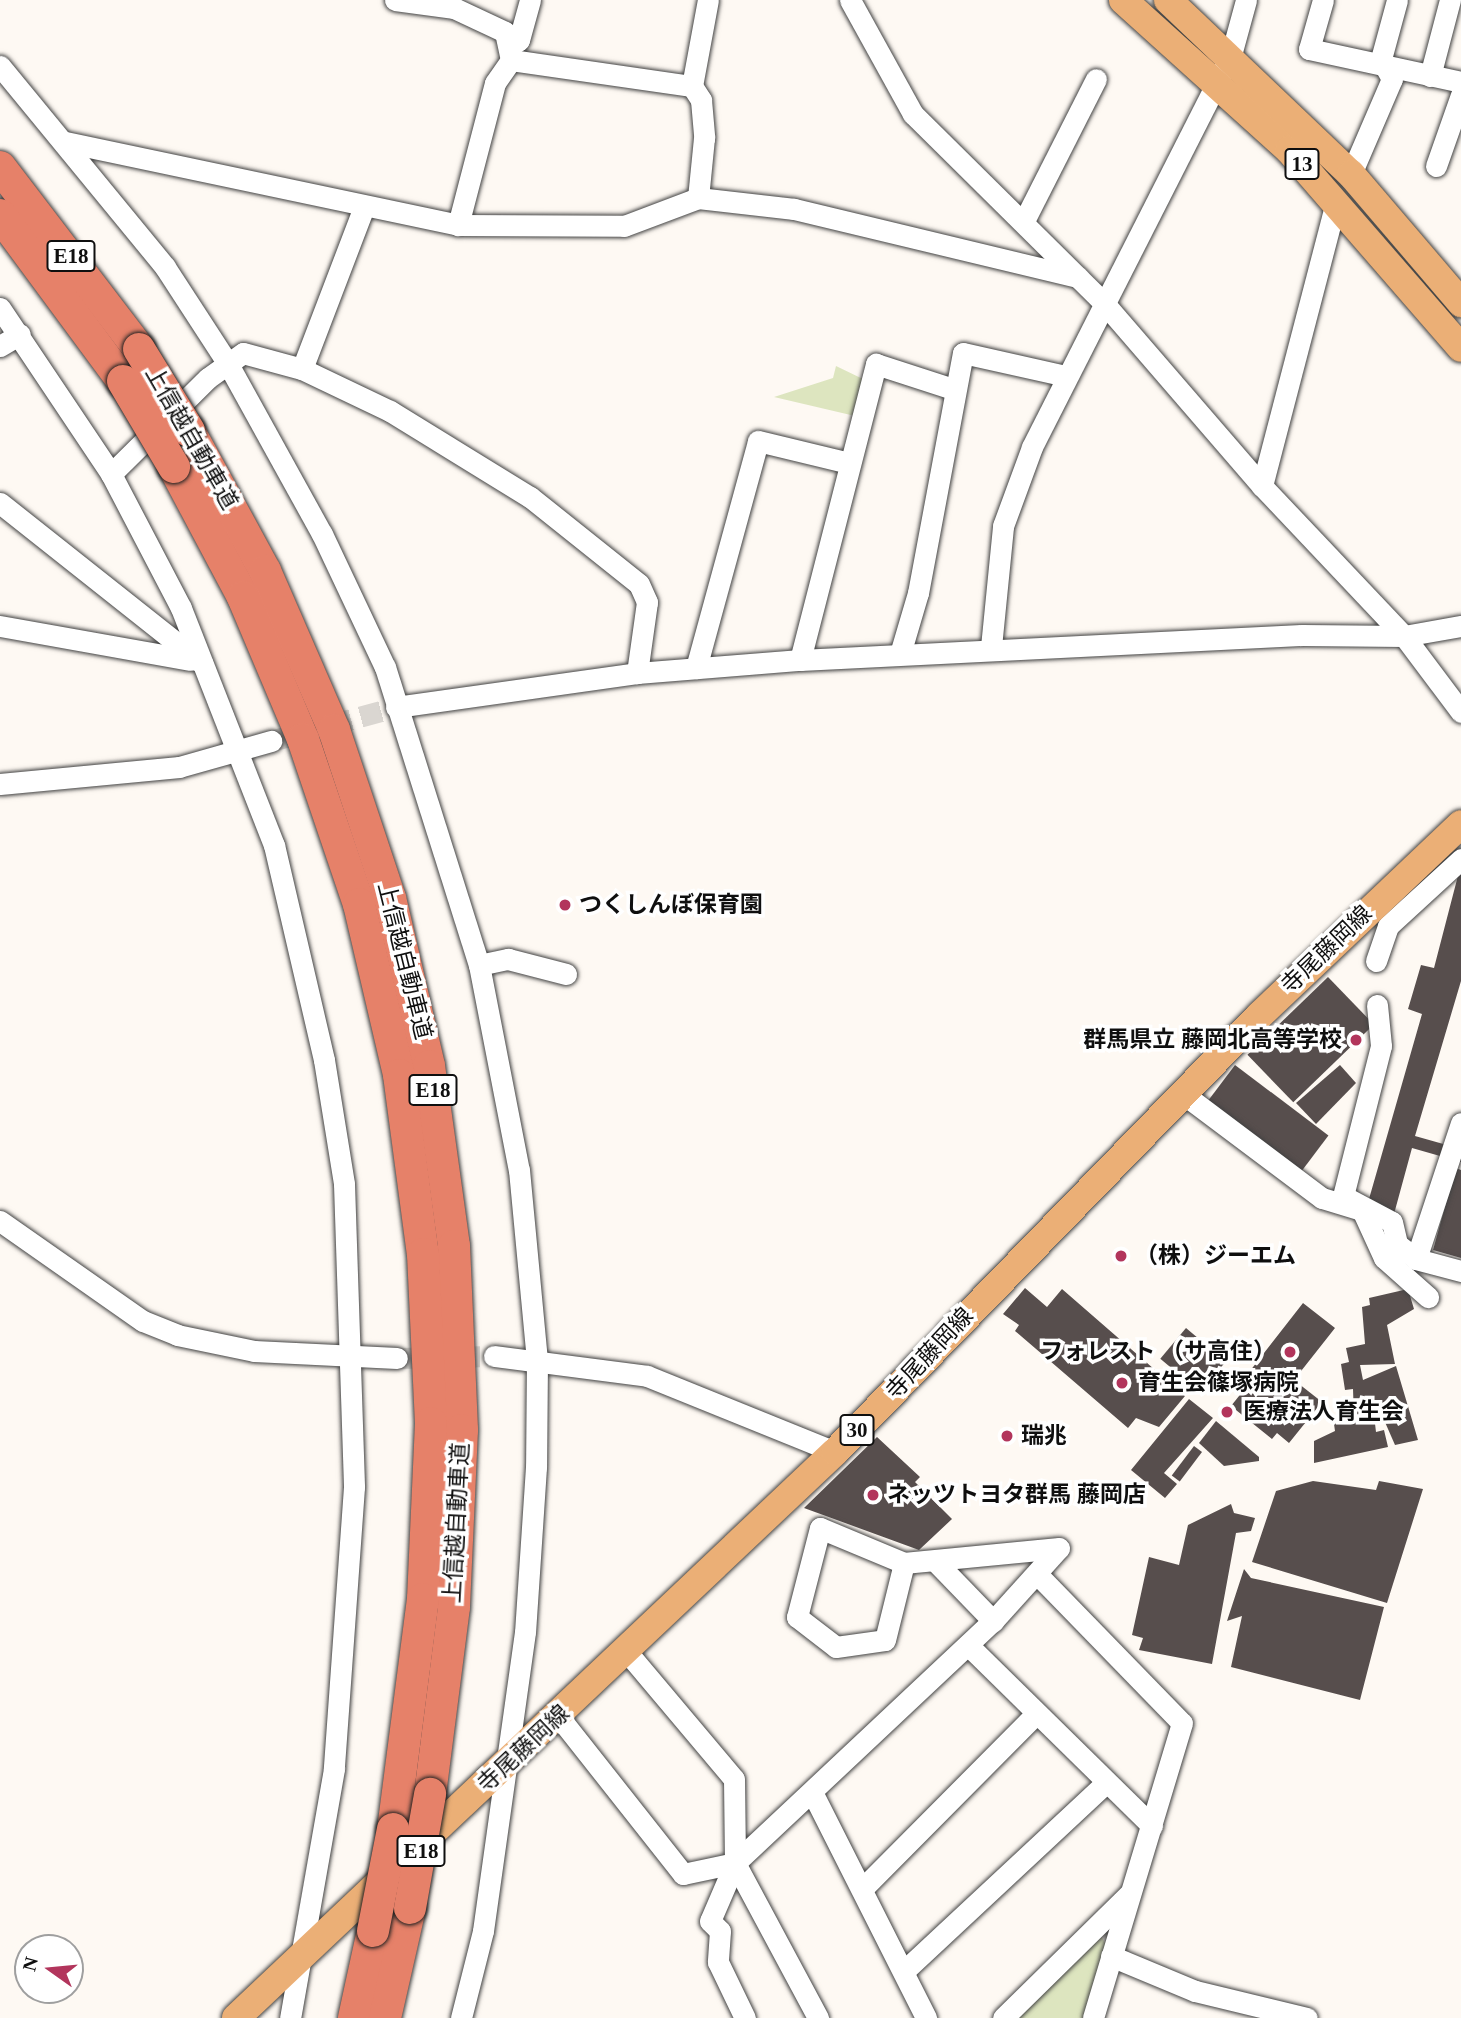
<!DOCTYPE html>
<meta charset="utf-8">
<style>
body{margin:0}
#map{position:relative;width:1461px;height:2018px;overflow:hidden;background:#fef9f3;font-family:"Times New Roman","Noto Sans JP",serif}
div>[style]{position:absolute}
[style*='--x']{left:calc(var(--x)*1px);top:calc(var(--y)*1px);width:calc(var(--w)*1px);rotate:calc(var(--a)*1deg)}
.green>*{inset:0;background:#dde5bf}
.building>*{inset:0;background:#574e4d;transform-origin:0 0}
.minor-tunnel>*{height:21px;margin-top:-10.5px;transform-origin:0;background:repeating-linear-gradient(90deg,#dad6d1 0 21px,transparent 0 31px)}
.roads{filter:drop-shadow(0 0 2px #424242) drop-shadow(0 0 2px #424242)}
.minor>*{height:21px;margin:-10.5px;padding:0 10.5px;transform-origin:10.5px;border-radius:10.5px;background:#fff}
.major>*{height:28px;margin:-14px;padding:0 14px;transform-origin:14px;border-radius:14px;background:#ebaf76}
.highway>*{height:32px;margin:-16px;padding:0 16px;transform-origin:16px;border-radius:16px;background:#e68169}
.bridges{filter:drop-shadow(0 0 2px #202020) drop-shadow(0 0 2px #202020)}
.highway-bridge>*{height:32px;margin:-16px;padding:0 16px;transform-origin:16px;border-radius:16px;background:#e68169}
.dots>*{width:19px;height:19px;translate:-50% -50%;box-sizing:border-box;border:4px solid #fff;border-radius:50%}
span{translate:-50% -50%;white-space:nowrap;text-align:center;line-height:1.15;-webkit-text-stroke:7px #fff;paint-order:stroke}
.shield-label span{padding:2px 5px;background:#fff;border:2px solid;border-radius:5px;-webkit-text-stroke-width:0}
.shield-label{font-size:21px;color:#0f0f0f;font-weight:700}
.street-label{font-size:23px;color:#0f0f0f}
.poi-label{font-size:23px;color:#0f0f0f;font-weight:700}
.left{translate:0 -50%;text-align:left}
.right{translate:-100% -50%;text-align:right}
.north{position:absolute;left:14px;top:1934px;width:70px;height:70px;box-sizing:border-box;background:#fff;border:2px solid #9f9f9f;border-radius:50%;rotate:285deg;font-size:19px;font-weight:700;line-height:28px;text-align:center;color:#0f0f0f}
.north::after{content:'';display:block;margin:auto;width:24px;height:32px;background:#b2355c;clip-path:polygon(50% 0,100% 100%,50% 72%,0 100%)}
</style>
<div id="map">
<div class="green">
<i style="clip-path:polygon(836px 366px,865px 380px,855px 416px,774px 397px,833px 378px)"></i>
<i style="clip-path:polygon(1100px 1935px,1106px 1944px,1083px 2018px,1016px 2018px)"></i>
</div>
<div class="building">
<i style="clip-path:polygon(1461px 864px,1461px 981px,1415px 1136px,1461px 1149px,1461px 1162px,1412px 1148px,1394px 1214px,1367px 1206px,1422px 1014px,1408px 1009px,1411px 999px,1421px 965px,1434px 968px)"></i>
<i style="left:1328px;top:977px;width:66px;height:112px;rotate:46deg"></i>
<i style="left:1235px;top:1065px;width:117px;height:46px;rotate:37deg"></i>
<i style="clip-path:polygon(1340px 1065px,1356px 1083px,1316px 1124px,1296px 1103px)"></i>
<i style="clip-path:polygon(1456px 1168px,1461px 1170px,1461px 1258px,1433px 1250px,1448px 1196px,1443px 1195px)"></i>
<i style="clip-path:polygon(1025px 1288px,1047px 1307px,1062px 1289px,1185px 1396px,1159px 1427px,1136px 1418px,1128px 1428px,1015px 1331px,1019px 1325px,1003px 1314px)"></i>
<i style="clip-path:polygon(1408px 1289px,1414px 1309px,1387px 1325px,1395px 1364px,1360px 1365px,1363px 1380px,1396px 1366px,1418px 1440px,1395px 1445px,1381px 1413px,1374px 1415px,1376px 1432px,1384px 1430px,1388px 1447px,1314px 1463px,1314px 1441px,1335px 1431px,1334px 1424px,1354px 1419px,1353px 1389px,1345px 1390px,1341px 1364px,1349px 1362px,1346px 1348px,1365px 1344px,1362px 1307px,1370px 1305px,1369px 1298px)"></i>
<i style="clip-path:polygon(1303px 1303px,1335px 1328px,1294px 1380px,1322px 1402px,1289px 1443px,1277px 1433px,1272px 1439px,1231px 1406px,1251px 1381px,1246px 1376px)"></i>
<i style="left:1186px;top:1328px;width:52px;height:40px;rotate:40deg"></i>
<i style="clip-path:polygon(1189px 1399px,1213px 1418px,1164px 1473px,1177px 1484px,1165px 1498px,1131px 1470px)"></i>
<i style="clip-path:polygon(1216px 1421px,1259px 1457px,1259px 1461px,1224px 1466px,1199px 1443px)"></i>
<i style="clip-path:polygon(877px 1437px,920px 1477px,915px 1482px,952px 1519px,919px 1550px,804px 1508px)"></i>
<i style="left:1194px;top:1446px;width:10px;height:37px;rotate:37deg"></i>
<i style="clip-path:polygon(1313px 1481px,1376px 1490px,1379px 1481px,1423px 1489px,1387px 1603px,1252px 1562px,1276px 1491px)"></i>
<i style="clip-path:polygon(1231px 1504px,1234px 1513px,1255px 1518px,1251px 1531px,1236px 1533px,1212px 1664px,1139px 1650px,1143px 1638px,1132px 1635px,1149px 1557px,1179px 1565px,1188px 1525px)"></i>
<i style="clip-path:polygon(1244px 1569px,1251px 1578px,1384px 1607px,1360px 1700px,1231px 1667px,1242px 1616px,1227px 1621px)"></i>
</div>
<div class="minor-tunnel">
<i style="--x:271;--y:741;--w:130;--a:-15.2"></i>
<i style="--x:397;--y:1358;--w:97;--a:-1.2"></i>
</div>
<div class="roads">
<div class="minor">
<i style="--x:395;--y:0;--w:60;--a:7.7"></i>
<i style="--x:454;--y:8;--w:56;--a:25.2"></i>
<i style="--x:505;--y:32;--w:29;--a:78"></i>
<i style="--x:511;--y:60;--w:28;--a:125"></i>
<i style="--x:495;--y:83;--w:147;--a:104.6"></i>
<i style="--x:850;--y:0;--w:130;--a:61.1"></i>
<i style="--x:913;--y:114;--w:269;--a:44.7"></i>
<i style="--x:1104;--y:303;--w:242;--a:49.2"></i>
<i style="--x:1262;--y:486;--w:207;--a:46.6"></i>
<i style="--x:1404;--y:636;--w:95;--a:53.1"></i>
<i style="--x:1323;--y:0;--w:51;--a:105.9"></i>
<i style="--x:1309;--y:49;--w:156;--a:12.2"></i>
<i style="--x:509;--y:47;--w:12;--a:-35"></i>
<i style="--x:519;--y:40;--w:41;--a:-74.6"></i>
<i style="--x:511;--y:60;--w:183;--a:8.2"></i>
<i style="--x:692;--y:86;--w:87;--a:-79.5"></i>
<i style="--x:0;--y:66;--w:260;--a:50.6"></i>
<i style="--x:165;--y:267;--w:116;--a:57"></i>
<i style="--x:228;--y:364;--w:194;--a:61.1"></i>
<i style="--x:322;--y:534;--w:147;--a:64.7"></i>
<i style="--x:385;--y:667;--w:312;--a:72.5"></i>
<i style="--x:479;--y:965;--w:209;--a:79"></i>
<i style="--x:519;--y:1170;--w:191;--a:84.6"></i>
<i style="--x:537;--y:1360;--w:107;--a:90.5"></i>
<i style="--x:536;--y:1467;--w:165;--a:93.8"></i>
<i style="--x:525;--y:1632;--w:302;--a:98"></i>
<i style="--x:483;--y:1931;--w:90;--a:104.2"></i>
<i style="--x:1430;--y:76;--w:79;--a:-75.3"></i>
<i style="--x:692;--y:86;--w:17;--a:57"></i>
<i style="--x:701;--y:100;--w:38;--a:85"></i>
<i style="--x:704;--y:138;--w:60;--a:95.7"></i>
<i style="--x:65;--y:142;--w:402;--a:11.9"></i>
<i style="--x:458;--y:225;--w:166;--a:0.3"></i>
<i style="--x:624;--y:226;--w:79;--a:-20.7"></i>
<i style="--x:698;--y:198;--w:97;--a:6.5"></i>
<i style="--x:794;--y:209;--w:292;--a:13.5"></i>
<i style="--x:1436;--y:166;--w:75;--a:-70.6"></i>
<i style="--x:1351;--y:174;--w:103;--a:-66.7"></i>
<i style="--x:1392;--y:79;--w:23;--a:-119"></i>
<i style="--x:1381;--y:59;--w:61;--a:-74.8"></i>
<i style="--x:1024;--y:221;--w:159;--a:-63.1"></i>
<i style="--x:0;--y:308;--w:200;--a:56.2"></i>
<i style="--x:111;--y:474;--w:151;--a:62.4"></i>
<i style="--x:181;--y:608;--w:255;--a:68.6"></i>
<i style="--x:274;--y:845;--w:221;--a:76.9"></i>
<i style="--x:324;--y:1060;--w:126;--a:80.8"></i>
<i style="--x:344;--y:1184;--w:303;--a:88.1"></i>
<i style="--x:354;--y:1487;--w:283;--a:94.1"></i>
<i style="--x:334;--y:1769;--w:253;--a:100"></i>
<i style="--x:0;--y:346;--w:23;--a:-31"></i>
<i style="--x:302;--y:369;--w:173;--a:-69.1"></i>
<i style="--x:111;--y:474;--w:136;--a:-44.7"></i>
<i style="--x:208;--y:378;--w:43;--a:-35.5"></i>
<i style="--x:243;--y:353;--w:61;--a:15.2"></i>
<i style="--x:302;--y:369;--w:98;--a:25.5"></i>
<i style="--x:390;--y:411;--w:164;--a:31.6"></i>
<i style="--x:530;--y:497;--w:139;--a:38.6"></i>
<i style="--x:639;--y:584;--w:20;--a:66"></i>
<i style="--x:647;--y:602;--w:72;--a:98"></i>
<i style="--x:1262;--y:486;--w:293;--a:-75.4"></i>
<i style="--x:0;--y:503;--w:258;--a:38.4"></i>
<i style="--x:0;--y:626;--w:193;--a:10.1"></i>
<i style="--x:991;--y:647;--w:122;--a:-84.3"></i>
<i style="--x:1003;--y:526;--w:84;--a:-69.8"></i>
<i style="--x:1032;--y:447;--w:440;--a:-63.1"></i>
<i style="--x:1231;--y:55;--w:57;--a:-74.7"></i>
<i style="--x:900;--y:654;--w:64;--a:-73.6"></i>
<i style="--x:918;--y:593;--w:244;--a:-79.4"></i>
<i style="--x:963;--y:353;--w:106;--a:12.6"></i>
<i style="--x:800;--y:660;--w:306;--a:-75.6"></i>
<i style="--x:876;--y:364;--w:81;--a:18"></i>
<i style="--x:696;--y:668;--w:235;--a:-74.7"></i>
<i style="--x:758;--y:441;--w:94;--a:13.6"></i>
<i style="--x:396;--y:707;--w:243;--a:-8"></i>
<i style="--x:637;--y:673;--w:164;--a:-4.6"></i>
<i style="--x:800;--y:660;--w:503;--a:-2.85"></i>
<i style="--x:1302;--y:635;--w:102;--a:0.6"></i>
<i style="--x:1404;--y:636;--w:58;--a:-10"></i>
<i style="--x:0;--y:784;--w:180;--a:-5.4"></i>
<i style="--x:179;--y:767;--w:96;--a:-15.8"></i>
<i style="--x:1376;--y:961;--w:37;--a:-71"></i>
<i style="--x:1388;--y:926;--w:99;--a:-42.5"></i>
<i style="--x:479;--y:965;--w:30;--a:-12"></i>
<i style="--x:508;--y:959;--w:60;--a:14.5"></i>
<i style="--x:1377;--y:1005;--w:41;--a:84.4"></i>
<i style="--x:1381;--y:1046;--w:155;--a:104.2"></i>
<i style="--x:1343;--y:1196;--w:55;--a:28"></i>
<i style="--x:1392;--y:1222;--w:23;--a:77"></i>
<i style="--x:1397;--y:1244;--w:24;--a:38"></i>
<i style="--x:1416;--y:1259;--w:47;--a:14.9"></i>
<i style="--x:1182;--y:1093;--w:175;--a:36.9"></i>
<i style="--x:1322;--y:1198;--w:42;--a:16.7"></i>
<i style="--x:1362;--y:1210;--w:53;--a:65.4"></i>
<i style="--x:1384;--y:1258;--w:59;--a:41.6"></i>
<i style="--x:0;--y:1221;--w:174;--a:35"></i>
<i style="--x:143;--y:1321;--w:37;--a:22"></i>
<i style="--x:177;--y:1335;--w:79;--a:11.7"></i>
<i style="--x:254;--y:1351;--w:143;--a:2.8"></i>
<i style="--x:1416;--y:1259;--w:143;--a:-71.7"></i>
<i style="--x:494;--y:1356;--w:154;--a:7.4"></i>
<i style="--x:647;--y:1376;--w:203;--a:22"></i>
<i style="--x:937;--y:1563;--w:81;--a:46"></i>
<i style="--x:1038;--y:1575;--w:206;--a:45.8"></i>
<i style="--x:1182;--y:1723;--w:308;--a:106.8"></i>
<i style="--x:968;--y:1645;--w:258;--a:44.5"></i>
<i style="--x:627;--y:1652;--w:166;--a:49.9"></i>
<i style="--x:734;--y:1779;--w:84;--a:89.3"></i>
<i style="--x:735;--y:1863;--w:63;--a:113.3"></i>
<i style="--x:710;--y:1921;--w:14;--a:45"></i>
<i style="--x:720;--y:1931;--w:31;--a:94"></i>
<i style="--x:718;--y:1962;--w:62;--a:64.3"></i>
<i style="--x:559;--y:1717;--w:200;--a:51.7"></i>
<i style="--x:683;--y:1874;--w:53;--a:-11.9"></i>
<i style="--x:735;--y:1863;--w:354;--a:-43.2"></i>
<i style="--x:993;--y:1621;--w:98;--a:-47.9"></i>
<i style="--x:1059;--y:1548;--w:156;--a:174.5"></i>
<i style="--x:904;--y:1563;--w:91;--a:-157.4"></i>
<i style="--x:820;--y:1528;--w:92;--a:104.5"></i>
<i style="--x:797;--y:1617;--w:49;--a:37.6"></i>
<i style="--x:836;--y:1647;--w:49;--a:-8.1"></i>
<i style="--x:885;--y:1640;--w:79;--a:-76.1"></i>
<i style="--x:813;--y:1794;--w:251;--a:63.2"></i>
<i style="--x:735;--y:1863;--w:176;--a:61.8"></i>
<i style="--x:864;--y:1887;--w:245;--a:-45.2"></i>
<i style="--x:1111;--y:1956;--w:91;--a:22.6"></i>
<i style="--x:1195;--y:1991;--w:115;--a:13.6"></i>
<i style="--x:904;--y:1971;--w:277;--a:-43"></i>
<i style="--x:1003;--y:2018;--w:177;--a:-44.5"></i>
</div>
<div class="major">
<i style="--x:1123;--y:0;--w:224;--a:42.1"></i>
<i style="--x:1289;--y:150;--w:262;--a:49"></i>
<i style="--x:1168;--y:0;--w:253;--a:43.6"></i>
<i style="--x:1351;--y:174;--w:170;--a:49.5"></i>
<i style="--x:236;--y:2018;--w:824;--a:-43.38"></i>
<i style="--x:835;--y:1452;--w:610;--a:-45.8"></i>
<i style="--x:1260;--y:1015;--w:277;--a:-43.5"></i>
</div>
<div class="highway">
<i style="--x:0;--y:167;--w:229;--a:52.6"></i>
<i style="--x:0;--y:215;--w:207;--a:53.5"></i>
<i style="--x:189;--y:431;--w:159;--a:61.5"></i>
<i style="--x:265;--y:571;--w:173;--a:66.5"></i>
<i style="--x:334;--y:730;--w:177;--a:71.6"></i>
<i style="--x:390;--y:898;--w:172;--a:76.9"></i>
<i style="--x:429;--y:1066;--w:182;--a:82.1"></i>
<i style="--x:454;--y:1246;--w:184;--a:87.5"></i>
<i style="--x:462;--y:1430;--w:177;--a:92.6"></i>
<i style="--x:454;--y:1607;--w:189;--a:97.3"></i>
<i style="--x:174;--y:467;--w:147;--a:62"></i>
<i style="--x:243;--y:597;--w:154;--a:67.1"></i>
<i style="--x:303;--y:739;--w:174;--a:71.3"></i>
<i style="--x:359;--y:904;--w:176;--a:76.8"></i>
<i style="--x:399;--y:1075;--w:181;--a:82.4"></i>
<i style="--x:423;--y:1254;--w:169;--a:87.3"></i>
<i style="--x:431;--y:1423;--w:176;--a:92.6"></i>
<i style="--x:423;--y:1599;--w:232;--a:97.4"></i>
<i style="--x:354;--y:2018;--w:89;--a:-77.7"></i>
<i style="--x:385;--y:2018;--w:113;--a:-77.2"></i>
</div>
</div>
<div class="bridges">
<div class="highway-bridge">
<i style="--x:139;--y:349;--w:96;--a:58.6"></i>
<i style="--x:123;--y:381;--w:100;--a:59.3"></i>
<i style="--x:410;--y:1908;--w:116;--a:-80"></i>
<i style="--x:373;--y:1931;--w:104;--a:-78.9"></i>
</div>
</div>
<div class="dots">
<i style="left:565px;top:905px;background:#b2355c"></i>
<i style="left:1356px;top:1040px;background:#b2355c"></i>
<i style="left:1121px;top:1256px;background:#b2355c"></i>
<i style="left:1290px;top:1352px;background:#b2355c"></i>
<i style="left:1122px;top:1383px;background:#b2355c"></i>
<i style="left:1227px;top:1412px;background:#b2355c"></i>
<i style="left:1007px;top:1436px;background:#b2355c"></i>
<i style="left:873px;top:1495px;background:#b2355c"></i>
</div>
<div class="shield-label">
<span style="left:1302px;top:164px">13</span>
<span style="left:71px;top:256px">E18</span>
<span style="left:433px;top:1090px">E18</span>
<span style="left:857px;top:1430px">30</span>
<span style="left:421px;top:1851px">E18</span>
</div>
<div class="street-label">
<span style="left:191px;top:438px;rotate:60deg">上信越自動車道</span>
<span style="left:1327px;top:950px;rotate:-44deg">寺尾藤岡線</span>
<span style="left:404px;top:961px;rotate:76deg">上信越自動車道</span>
<span style="left:930px;top:1354px;rotate:-47deg">寺尾藤岡線</span>
<span style="left:457px;top:1523px;rotate:-87deg">上信越自動車道</span>
<span style="left:524px;top:1749px;rotate:-43deg">寺尾藤岡線</span>
</div>
<div class="poi-label">
<span class="left" style="left:579px;top:905px">つくしんぼ保育園</span>
<span class="right" style="left:1342px;top:1040px">群馬県立 藤岡北高等学校</span>
<span class="left" style="left:1135px;top:1256px">（株）ジーエム</span>
<span class="right" style="left:1276px;top:1352px">フォレスト （サ高住）</span>
<span class="left" style="left:1138px;top:1383px">育生会篠塚病院</span>
<span class="left" style="left:1243px;top:1412px">医療法人育生会</span>
<span class="left" style="left:1021px;top:1436px">瑞兆</span>
<span class="left" style="left:887px;top:1495px">ネッツトヨタ群馬 藤岡店</span>
</div>
<div class="north">N</div>
</div>
